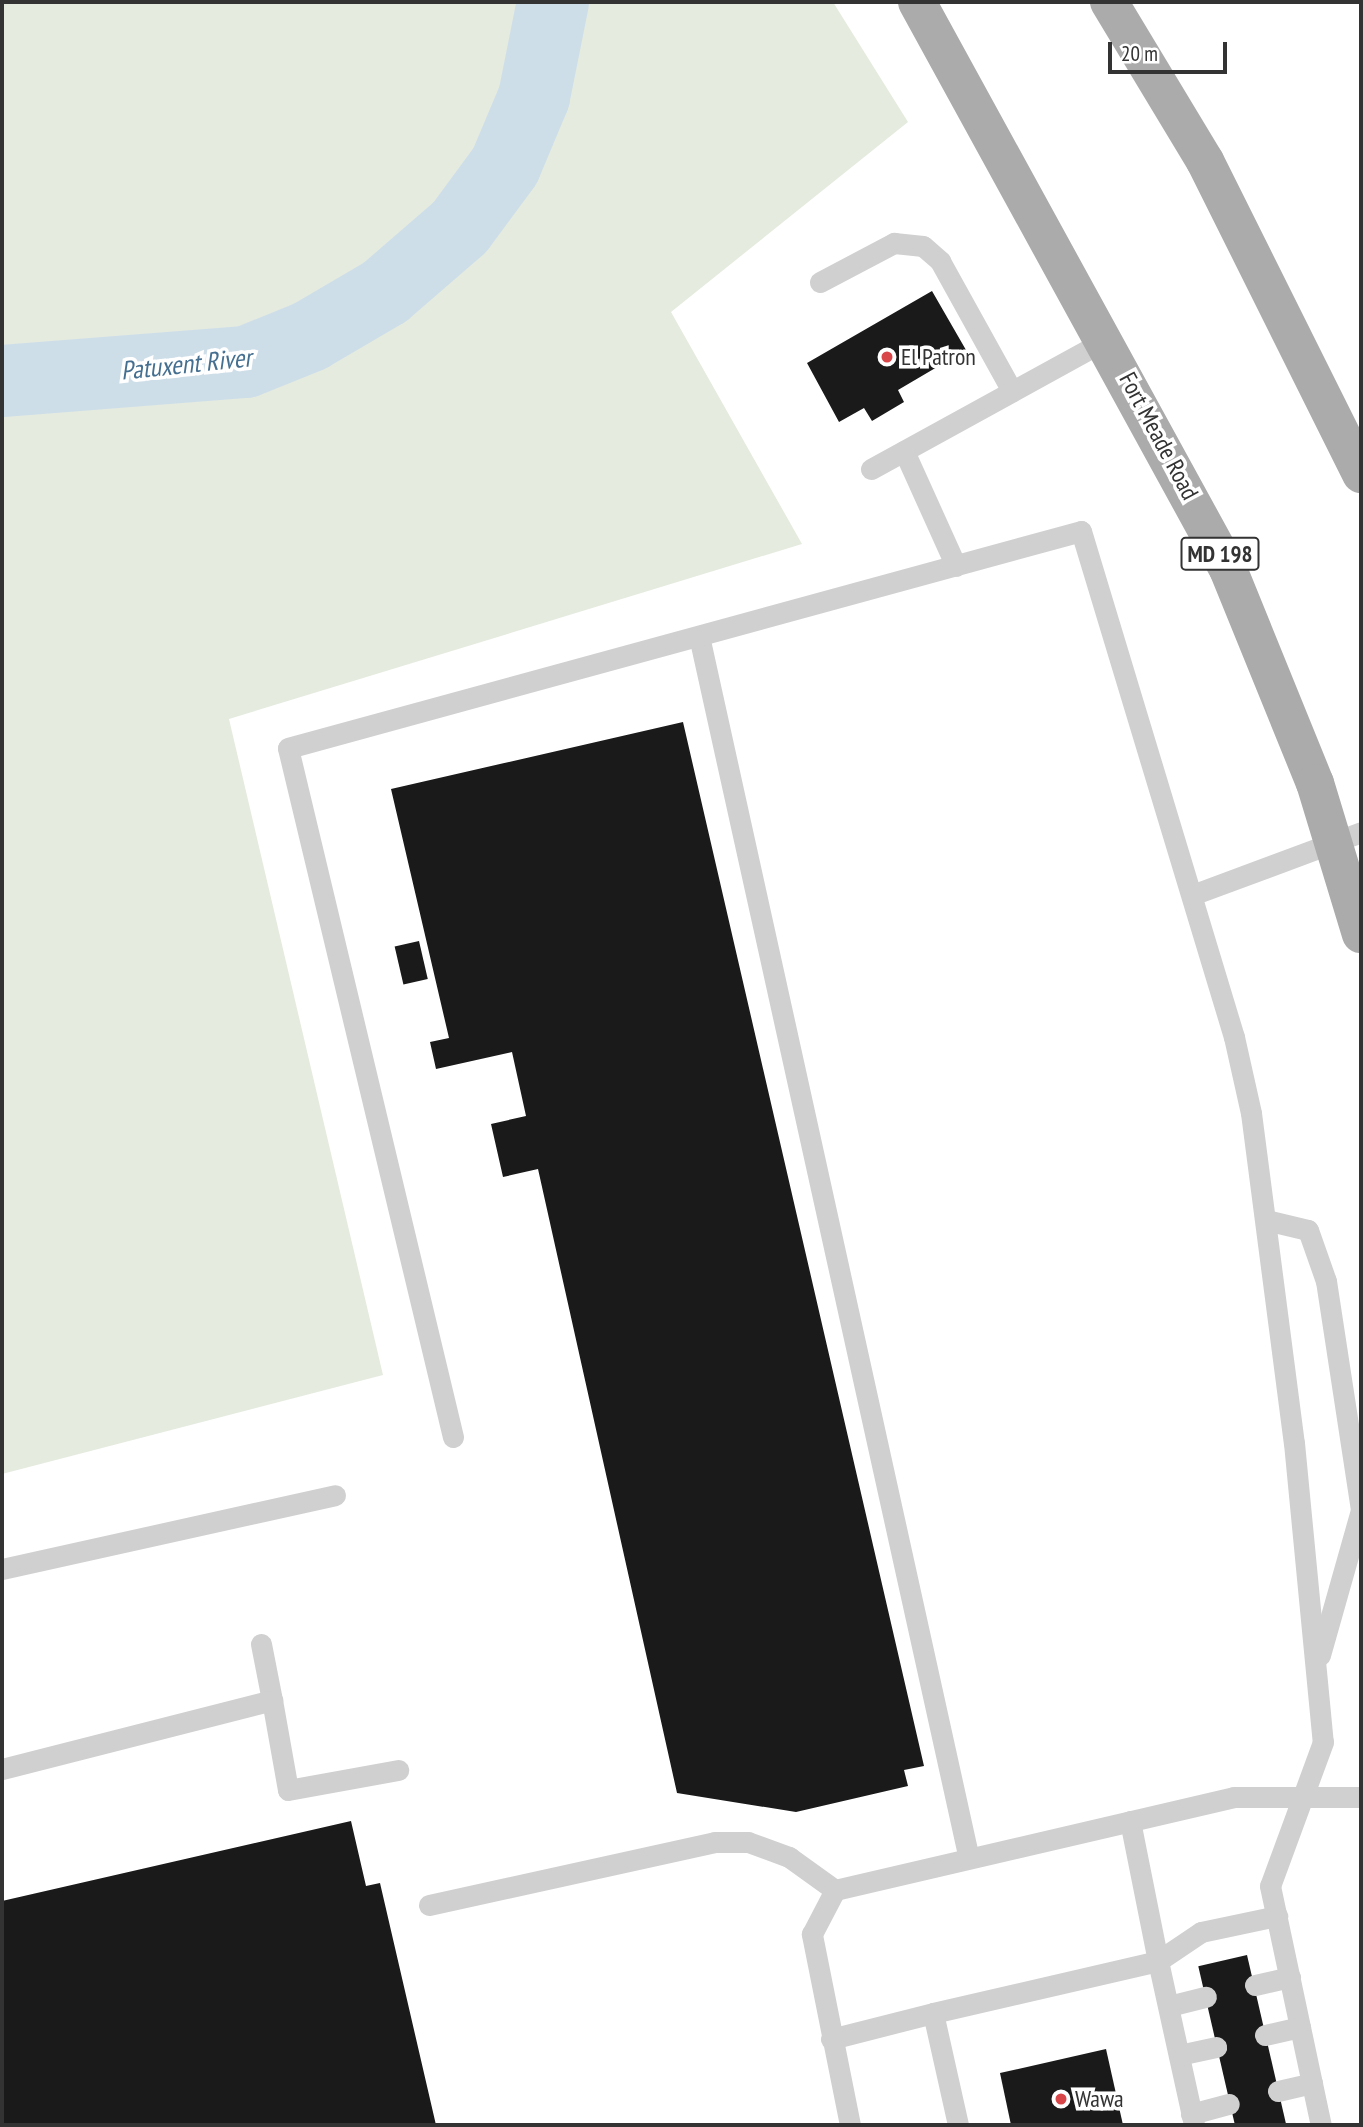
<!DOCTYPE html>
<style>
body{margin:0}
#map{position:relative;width:1363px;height:2127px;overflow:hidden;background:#fff;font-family:"PT Sans Narrow",sans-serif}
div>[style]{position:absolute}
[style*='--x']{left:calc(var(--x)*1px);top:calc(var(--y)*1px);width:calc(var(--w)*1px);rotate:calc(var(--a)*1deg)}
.green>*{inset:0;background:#e5ebdf}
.river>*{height:72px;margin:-36px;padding:0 36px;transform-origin:36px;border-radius:36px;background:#cedee9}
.building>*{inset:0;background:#1a1a1a;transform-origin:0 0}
.service>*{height:21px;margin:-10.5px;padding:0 10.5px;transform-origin:10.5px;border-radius:10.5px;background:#d0d0d0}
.primary>*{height:38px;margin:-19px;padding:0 19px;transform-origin:19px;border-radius:19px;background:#ababab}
.dots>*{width:19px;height:19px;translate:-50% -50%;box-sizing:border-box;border:4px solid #fff;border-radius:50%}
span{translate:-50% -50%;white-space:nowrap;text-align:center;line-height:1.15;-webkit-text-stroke:7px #fff;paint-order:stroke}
.shield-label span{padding:2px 5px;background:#fff;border:2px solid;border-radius:5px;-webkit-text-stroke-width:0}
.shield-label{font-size:23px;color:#333;font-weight:700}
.poi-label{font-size:24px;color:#333}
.left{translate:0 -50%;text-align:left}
.street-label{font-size:24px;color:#333}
.water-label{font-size:26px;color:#456f90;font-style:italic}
.frame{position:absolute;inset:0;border:4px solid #333;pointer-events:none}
.scale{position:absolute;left:1108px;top:42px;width:119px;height:32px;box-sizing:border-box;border:4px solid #333;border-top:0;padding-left:9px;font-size:21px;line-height:24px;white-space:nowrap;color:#333;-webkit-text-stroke:5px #fff;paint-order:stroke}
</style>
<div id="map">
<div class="green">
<i style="clip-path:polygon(2px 2px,833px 2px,908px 122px,671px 312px,802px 544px,229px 719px,383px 1375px,2px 1474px)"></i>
</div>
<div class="river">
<i style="--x:2;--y:381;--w:245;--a:-4.5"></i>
<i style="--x:246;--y:362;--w:69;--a:-22.1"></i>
<i style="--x:310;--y:336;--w:87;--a:-30.4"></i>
<i style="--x:385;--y:292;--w:99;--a:-40.9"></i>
<i style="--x:460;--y:227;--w:76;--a:-53.6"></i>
<i style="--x:505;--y:166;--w:75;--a:-67.2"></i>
<i style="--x:534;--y:97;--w:97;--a:-78.7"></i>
</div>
<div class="building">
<i style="clip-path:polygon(932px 291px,966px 350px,898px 390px,904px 402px,872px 421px,864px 408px,839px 422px,807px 363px)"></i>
<i style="clip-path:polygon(683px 722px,924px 1766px,904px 1770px,908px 1786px,796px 1812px,677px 1793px,538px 1169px,503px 1177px,491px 1124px,526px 1116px,512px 1052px,436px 1069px,430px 1042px,449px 1038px,391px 789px)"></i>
<i style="left:419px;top:941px;width:39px;height:25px;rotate:77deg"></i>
<i style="clip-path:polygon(351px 1821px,366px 1886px,380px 1883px,436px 2125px,2px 2125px,2px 1901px)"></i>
<i style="left:1247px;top:1955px;width:174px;height:50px;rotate:77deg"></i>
<i style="clip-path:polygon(1106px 2049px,1123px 2125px,1011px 2125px,1000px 2073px)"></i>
</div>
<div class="service">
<i style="--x:820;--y:282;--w:84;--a:-27.8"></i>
<i style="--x:894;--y:243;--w:29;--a:6"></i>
<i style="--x:923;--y:246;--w:23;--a:41"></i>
<i style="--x:940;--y:261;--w:149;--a:61"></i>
<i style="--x:904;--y:451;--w:126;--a:65.7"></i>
<i style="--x:871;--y:469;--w:269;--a:-28.8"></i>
<i style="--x:699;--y:636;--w:1247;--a:77.55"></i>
<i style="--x:1192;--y:895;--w:180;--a:-20.4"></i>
<i style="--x:1266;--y:1220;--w:43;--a:13.4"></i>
<i style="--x:1308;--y:1230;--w:54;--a:70.6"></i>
<i style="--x:1326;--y:1281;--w:232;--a:81.3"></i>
<i style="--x:1361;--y:1510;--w:151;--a:105.8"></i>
<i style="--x:453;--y:1437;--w:708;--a:-103.47"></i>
<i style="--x:288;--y:748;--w:822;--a:-15.3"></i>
<i style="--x:1081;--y:531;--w:529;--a:73.18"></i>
<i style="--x:1234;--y:1037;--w:78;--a:77.4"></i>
<i style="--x:1251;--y:1113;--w:333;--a:82.6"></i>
<i style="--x:1294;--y:1443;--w:300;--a:84.5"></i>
<i style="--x:1323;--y:1742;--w:153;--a:110.2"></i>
<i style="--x:1270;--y:1886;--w:244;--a:78"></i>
<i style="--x:2;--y:1569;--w:341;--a:-12.5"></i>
<i style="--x:261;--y:1644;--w:57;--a:78.9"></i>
<i style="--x:2;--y:1769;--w:279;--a:-14.3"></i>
<i style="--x:272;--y:1700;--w:91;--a:79.9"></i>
<i style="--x:288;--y:1790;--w:112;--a:-10.3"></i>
<i style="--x:1130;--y:1821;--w:143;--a:78.7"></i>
<i style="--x:429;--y:1905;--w:293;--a:-12.4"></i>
<i style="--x:715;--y:1842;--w:33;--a:0"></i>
<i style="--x:748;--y:1842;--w:44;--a:20.1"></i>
<i style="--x:789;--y:1857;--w:57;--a:35.7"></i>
<i style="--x:1158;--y:1961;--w:52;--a:-34"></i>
<i style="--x:1201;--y:1932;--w:78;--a:-11.9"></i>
<i style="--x:1255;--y:1985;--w:36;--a:-13"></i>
<i style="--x:1169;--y:2006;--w:38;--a:-14"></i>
<i style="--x:933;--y:2013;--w:231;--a:-13"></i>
<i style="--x:1158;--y:1961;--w:168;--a:77.6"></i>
<i style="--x:1265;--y:2035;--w:36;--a:-13"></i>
<i style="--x:831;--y:2039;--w:105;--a:-14.3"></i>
<i style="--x:933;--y:2013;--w:115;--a:77.4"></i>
<i style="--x:1179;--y:2055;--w:38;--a:-12"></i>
<i style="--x:1278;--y:2091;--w:35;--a:-13"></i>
<i style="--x:1191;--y:2114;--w:39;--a:-15"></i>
<i style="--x:850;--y:2125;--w:195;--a:-101.3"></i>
<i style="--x:812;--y:1934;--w:50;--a:-62.4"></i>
<i style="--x:835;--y:1890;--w:410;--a:-13.1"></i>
<i style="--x:1234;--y:1797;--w:127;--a:0"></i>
</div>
<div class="primary">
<i style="--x:917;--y:2;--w:647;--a:61.26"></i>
<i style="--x:1228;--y:569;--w:231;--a:67.9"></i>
<i style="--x:1315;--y:783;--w:158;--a:73.1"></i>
<i style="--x:1109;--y:2;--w:186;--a:58.9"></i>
<i style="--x:1205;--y:161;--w:350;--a:63.5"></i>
</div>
<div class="dots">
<i style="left:887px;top:357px;background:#d9464a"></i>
<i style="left:1061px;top:2099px;background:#d9464a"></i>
</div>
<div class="shield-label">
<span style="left:1220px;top:554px">MD 198</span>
</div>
<div class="poi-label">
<span class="left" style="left:901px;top:357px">El Patron</span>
<span class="left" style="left:1075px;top:2099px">Wawa</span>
</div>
<div class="street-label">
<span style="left:1159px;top:436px;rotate:62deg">Fort Meade Road</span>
</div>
<div class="water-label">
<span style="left:186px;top:364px;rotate:-6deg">Patuxent River</span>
</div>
<div class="frame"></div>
<div class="scale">20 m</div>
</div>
